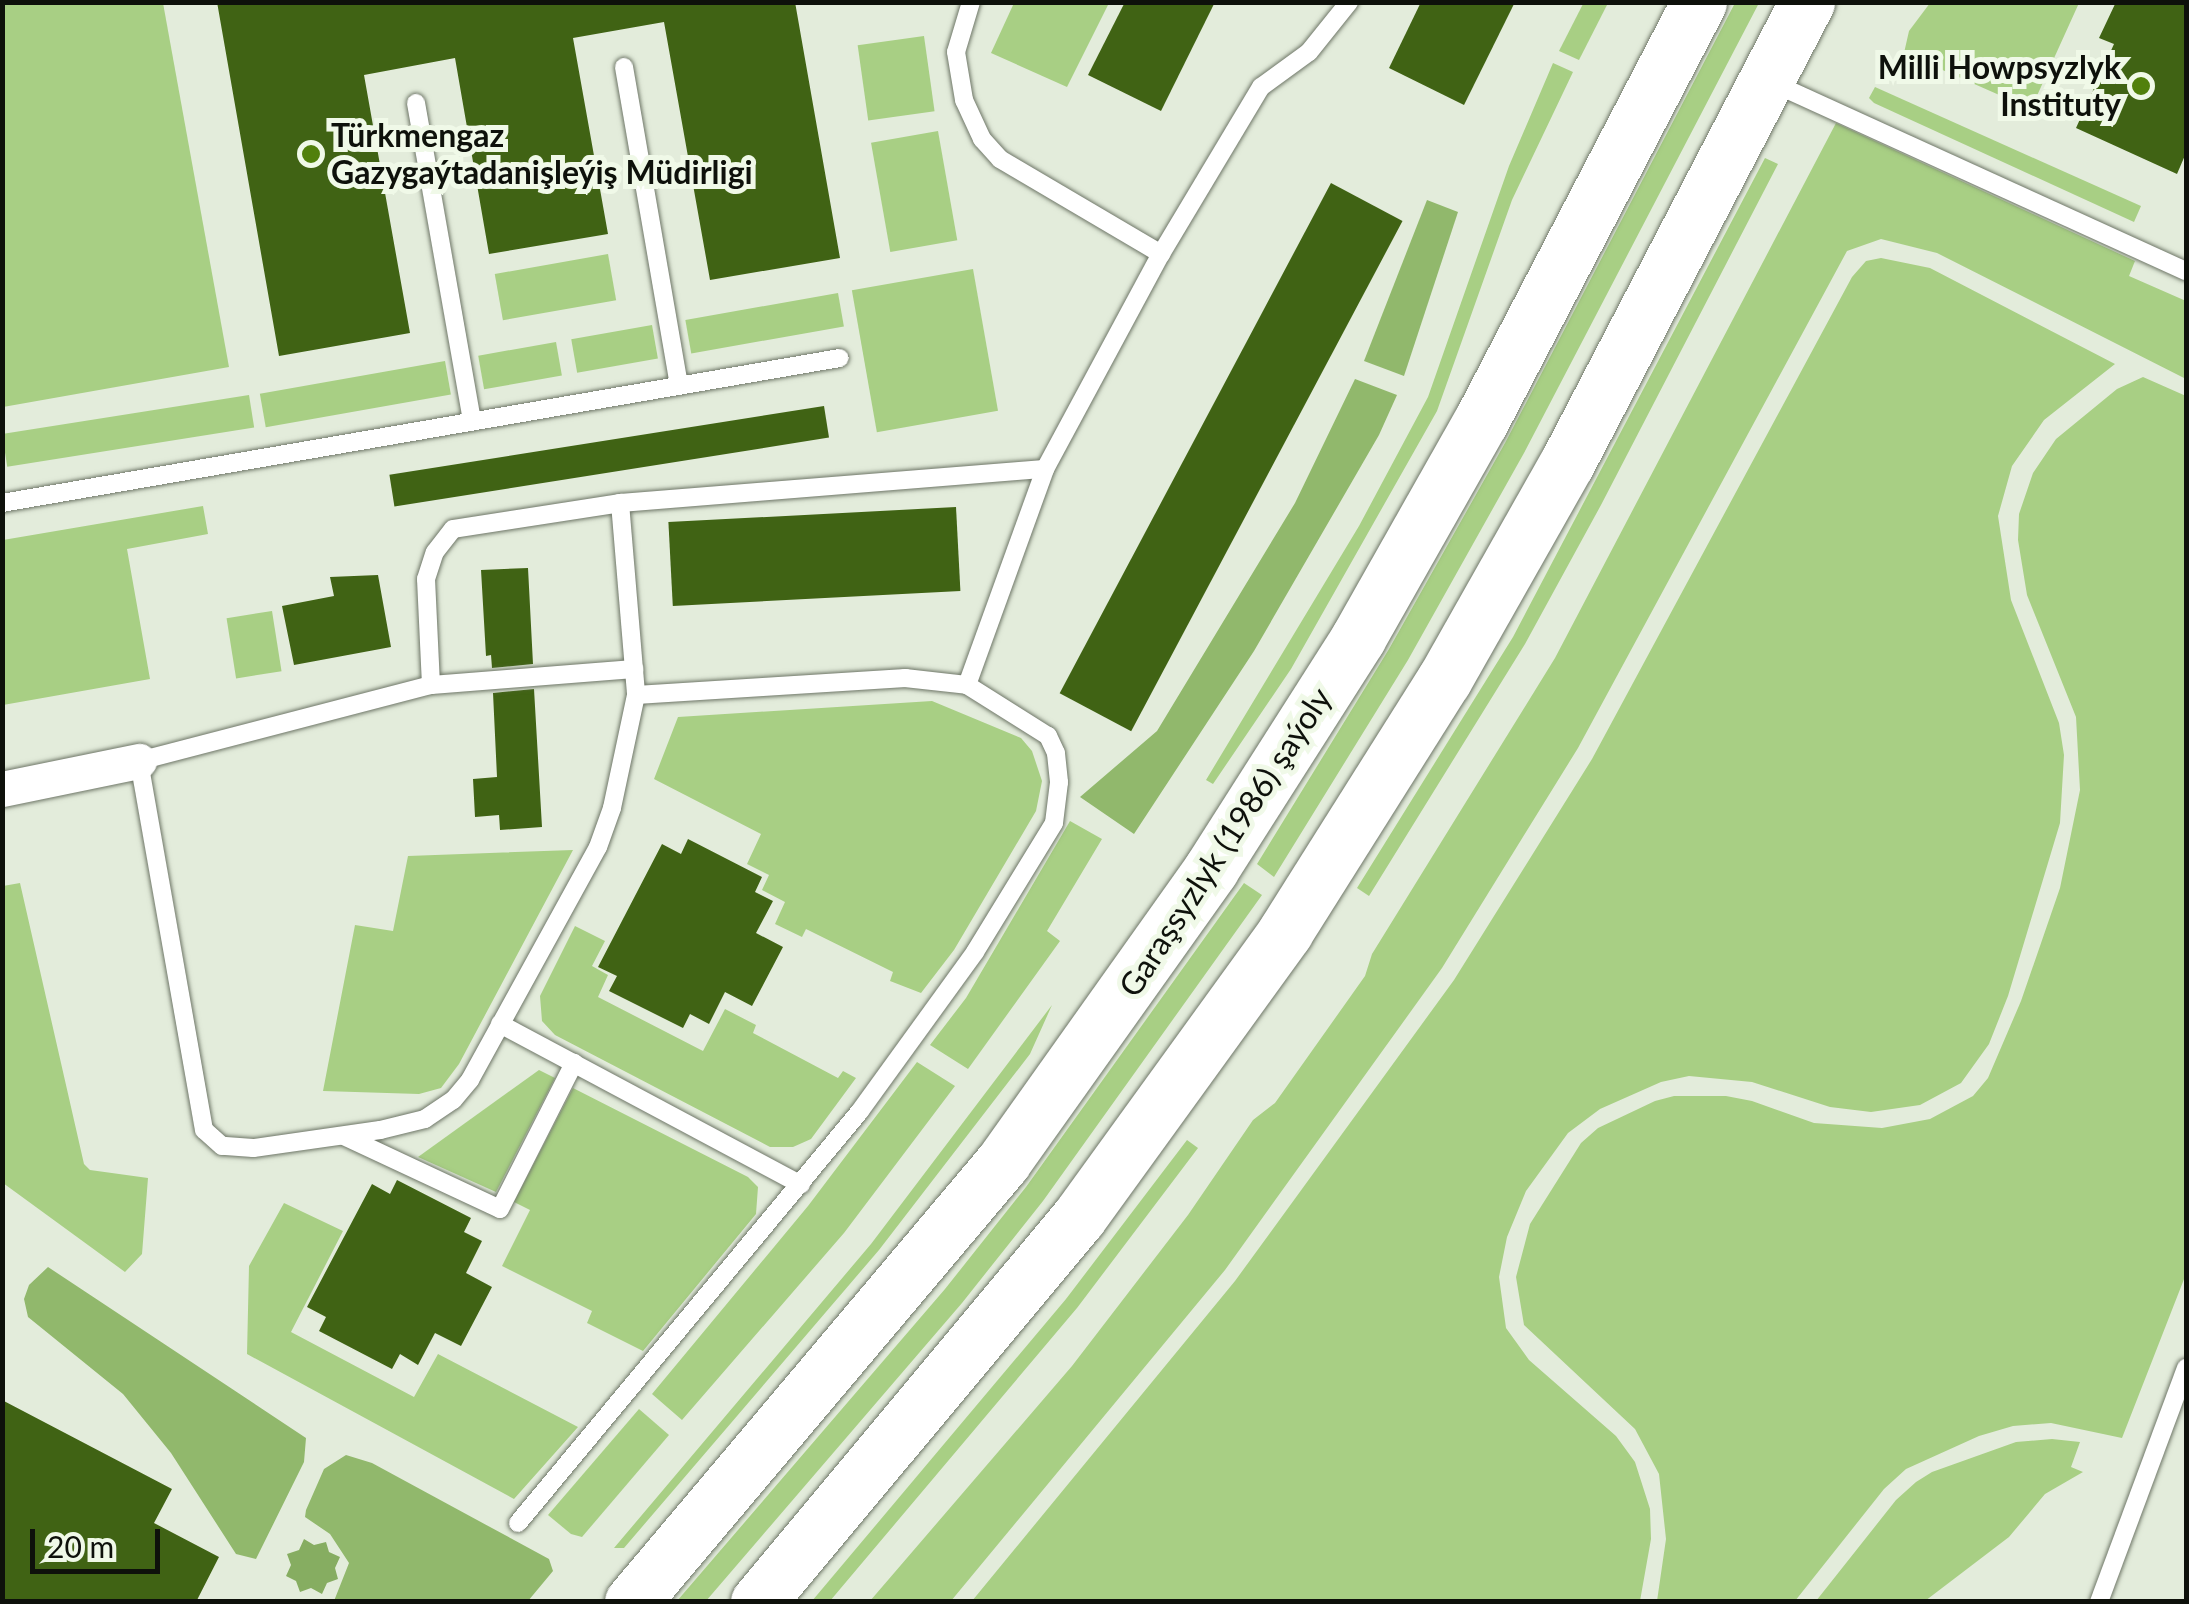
<!DOCTYPE html>
<meta charset="utf-8">
<style>
body{margin:0}
#map{position:relative;width:2189px;height:1604px;overflow:hidden;background:#e3ecdb;font-family:Lato,sans-serif}
div>[style]{position:absolute}
[style*='--x']{left:calc(var(--x)*1px);top:calc(var(--y)*1px);width:calc(var(--w)*1px);rotate:calc(var(--a)*1deg)}
.green>*{inset:0;background:#a8cf84;transform-origin:0 0}
.forest>*{inset:0;background:#91b86c}
.water>*{inset:0;background:#86ad61}
.building>*{inset:0;background:#406314;transform-origin:0 0}
.roads{filter:drop-shadow(0 0 2px #6e7667) drop-shadow(0 0 2px #6e7667)}
.lane>*{height:18px;margin:-9px;padding:0 9px;transform-origin:9px;border-radius:9px;background:#fff}
.street>*{height:35px;margin:-17.5px;padding:0 17.5px;transform-origin:17.5px;border-radius:17.5px;background:#fff}
.primary>*{height:55px;margin:-27.5px;padding:0 27.5px;transform-origin:27.5px;border-radius:27.5px;background:#fff}
.dots>*{width:28px;height:28px;translate:-50% -50%;box-sizing:border-box;border:5px solid #f0f9e8;border-radius:50%}
span{translate:-50% -50%;white-space:nowrap;text-align:center;line-height:1.15;-webkit-text-stroke:10px #f0f9e8;paint-order:stroke}
.poi-label{font-size:32px;color:#0e110b;font-weight:700}
.right{translate:-100% -50%;text-align:right}
.left{translate:0 -50%;text-align:left}
.street-label{font-size:32px;color:#0e110b}
.frame{position:absolute;inset:0;border:5px solid #0e110b;pointer-events:none}
.scale{position:absolute;left:30px;top:1529px;width:130px;height:45px;box-sizing:border-box;border:5px solid #0e110b;border-top:0;padding-left:12px;font-size:30px;line-height:35px;white-space:nowrap;color:#0e110b;-webkit-text-stroke:8px #f0f9e8;paint-order:stroke}
</style>
<div id="map">
<div class="green">
<i style="clip-path:polygon(3px 2px,163px 3px,229px 367px,3px 407px)"></i>
<i style="clip-path:polygon(1584px 2px,1608px 3px,1579px 60px,1559px 51px)"></i>
<i style="clip-path:polygon(1014px 3px,1109px 3px,1067px 87px,991px 53px)"></i>
<i style="clip-path:polygon(1735px 3px,1759px 3px,1524px 453px,1408px 660px,1274px 877px,1257px 864px,1389px 649px,1505px 443px)"></i>
<i style="clip-path:polygon(1930px 3px,1930px 2px,2079px 3px,2031px 109px,1904px 53px,1909px 31px)"></i>
<i style="left:924px;top:36px;width:76px;height:67px;rotate:82deg"></i>
<i style="clip-path:polygon(1553px 63px,1573px 72px,1512px 200px,1437px 411px,1291px 669px,1213px 784px,1206px 780px,1359px 526px,1428px 397px,1509px 166px)"></i>
<i style="clip-path:polygon(1875px 87px,2141px 206px,2134px 222px,1874px 103px,1869px 98px)"></i>
<i style="clip-path:polygon(1836px 123px,2135px 261px,2129px 276px,2186px 301px,2186px 379px,1937px 253px,1881px 239px,1847px 251px,1578px 748px,1442px 968px,1225px 1270px,951px 1601px,870px 1601px,1072px 1366px,1188px 1215px,1253px 1120px,1275px 1103px,1365px 976px,1372px 954px,1555px 658px)"></i>
<i style="left:938px;top:131px;width:111px;height:68px;rotate:80deg"></i>
<i style="clip-path:polygon(1765px 158px,1778px 164px,1601px 505px,1525px 644px,1369px 896px,1357px 888px,1513px 637px)"></i>
<i style="left:608px;top:254px;width:47px;height:115px;rotate:80deg"></i>
<i style="clip-path:polygon(1881px 258px,1930px 268px,2115px 364px,2044px 420px,2012px 466px,1998px 516px,2011px 600px,2059px 723px,2064px 755px,2060px 823px,2008px 996px,1989px 1044px,1961px 1083px,1920px 1105px,1871px 1112px,1830px 1107px,1752px 1082px,1689px 1076px,1661px 1082px,1600px 1109px,1568px 1133px,1526px 1191px,1507px 1237px,1499px 1277px,1506px 1328px,1529px 1360px,1616px 1436px,1635px 1462px,1650px 1509px,1651px 1539px,1640px 1601px,972px 1601px,1235px 1281px,1454px 980px,1592px 759px,1852px 277px,1866px 261px)"></i>
<i style="left:973px;top:269px;width:144px;height:123px;rotate:80deg"></i>
<i style="left:838px;top:293px;width:34px;height:155px;rotate:80deg"></i>
<i style="left:652px;top:325px;width:34px;height:82px;rotate:80deg"></i>
<i style="left:556px;top:342px;width:34px;height:79px;rotate:80deg"></i>
<i style="left:445px;top:361px;width:34px;height:188px;rotate:80deg"></i>
<i style="clip-path:polygon(2143px 377px,2186px 396px,2186px 1274px,2122px 1438px,2051px 1423px,2013px 1426px,1979px 1436px,1906px 1469px,1884px 1489px,1795px 1601px,1657px 1601px,1666px 1539px,1659px 1474px,1635px 1429px,1524px 1325px,1516px 1277px,1530px 1224px,1581px 1143px,1598px 1128px,1655px 1101px,1674px 1096px,1726px 1096px,1752px 1101px,1814px 1123px,1882px 1128px,1930px 1119px,1973px 1096px,1988px 1078px,2021px 1001px,2060px 888px,2080px 790px,2076px 717px,2027px 595px,2018px 540px,2019px 514px,2033px 473px,2056px 439px,2117px 389px)"></i>
<i style="left:249px;top:395px;width:33px;height:250px;rotate:81deg"></i>
<i style="clip-path:polygon(203px 506px,208px 534px,127px 549px,150px 679px,3px 705px,3px 540px)"></i>
<i style="left:272px;top:611px;width:61px;height:46px;rotate:81deg"></i>
<i style="clip-path:polygon(932px 701px,1021px 738px,1032px 751px,1042px 781px,1036px 811px,954px 950px,921px 993px,890px 981px,893px 972px,806px 929px,802px 937px,775px 924px,785px 902px,762px 890px,769px 875px,747px 864px,761px 834px,654px 779px,678px 717px)"></i>
<i style="clip-path:polygon(1070px 821px,1102px 839px,1047px 931px,1060px 941px,968px 1069px,930px 1045px,966px 998px)"></i>
<i style="clip-path:polygon(573px 850px,459px 1064px,441px 1088px,419px 1094px,323px 1091px,355px 925px,393px 931px,408px 856px)"></i>
<i style="clip-path:polygon(20px 883px,84px 1164px,90px 1170px,148px 1178px,142px 1254px,125px 1272px,3px 1183px,3px 886px)"></i>
<i style="clip-path:polygon(1244px 883px,1262px 895px,1043px 1201px,962px 1303px,706px 1601px,677px 1601px,945px 1289px,1026px 1187px)"></i>
<i style="clip-path:polygon(575px 926px,605px 941px,592px 966px,608px 975px,598px 997px,703px 1051px,725px 1009px,756px 1025px,753px 1033px,838px 1078px,843px 1071px,856px 1078px,811px 1139px,793px 1147px,770px 1147px,555px 1035px,542px 1021px,540px 996px)"></i>
<i style="clip-path:polygon(1052px 1005px,1030px 1054px,879px 1250px,624px 1548px,614px 1548px,871px 1244px)"></i>
<i style="clip-path:polygon(917px 1062px,955px 1086px,844px 1233px,682px 1420px,652px 1394px,808px 1206px)"></i>
<i style="clip-path:polygon(539px 1070px,555px 1078px,496px 1192px,418px 1157px)"></i>
<i style="clip-path:polygon(573px 1088px,748px 1177px,758px 1187px,756px 1214px,643px 1351px,587px 1323px,592px 1311px,502px 1266px,530px 1210px,514px 1202px)"></i>
<i style="clip-path:polygon(1187px 1140px,1198px 1148px,1077px 1308px,830px 1601px,812px 1601px,1066px 1299px)"></i>
<i style="clip-path:polygon(284px 1203px,343px 1231px,291px 1332px,414px 1397px,438px 1354px,578px 1427px,514px 1499px,247px 1354px,249px 1266px)"></i>
<i style="clip-path:polygon(639px 1409px,669px 1435px,582px 1537px,571px 1534px,548px 1515px)"></i>
<i style="clip-path:polygon(2052px 1439px,2080px 1442px,2071px 1467px,2083px 1472px,2045px 1494px,2009px 1537px,1925px 1601px,1816px 1601px,1896px 1500px,1916px 1482px,1932px 1472px,2016px 1442px)"></i>
</div>
<div class="forest">
<i style="clip-path:polygon(1427px 200px,1458px 212px,1404px 376px,1364px 361px)"></i>
<i style="clip-path:polygon(1355px 379px,1397px 395px,1379px 435px,1254px 651px,1134px 834px,1080px 797px,1157px 731px,1295px 503px)"></i>
<i style="clip-path:polygon(48px 1267px,306px 1438px,304px 1462px,256px 1559px,236px 1554px,171px 1453px,123px 1394px,28px 1317px,24px 1299px,29px 1285px)"></i>
<i style="clip-path:polygon(346px 1455px,372px 1463px,549px 1559px,553px 1571px,528px 1601px,334px 1601px,349px 1563px,330px 1534px,305px 1517px,306px 1510px,324px 1469px)"></i>
</div>
<div class="water">
<i style="clip-path:polygon(304px 1539px,314px 1545px,326px 1542px,329px 1552px,340px 1557px,335px 1568px,338px 1579px,327px 1583px,322px 1594px,311px 1588px,300px 1592px,296px 1581px,286px 1576px,291px 1565px,287px 1554px,299px 1550px)"></i>
</div>
<div class="building">
<i style="clip-path:polygon(217px 2px,795px 2px,840px 258px,710px 280px,664px 22px,573px 38px,608px 234px,489px 254px,455px 58px,364px 75px,410px 333px,279px 356px)"></i>
<i style="clip-path:polygon(1125px 2px,1215px 2px,1161px 111px,1088px 75px)"></i>
<i style="clip-path:polygon(1421px 2px,1515px 2px,1464px 105px,1389px 68px)"></i>
<i style="clip-path:polygon(2116px 2px,2186px 2px,2186px 153px,2177px 174px,2076px 128px,2114px 44px,2099px 38px)"></i>
<i style="left:1331px;top:183px;width:81px;height:578px;rotate:28deg"></i>
<i style="left:824px;top:406px;width:32px;height:440px;rotate:81deg"></i>
<i style="left:956px;top:507px;width:84px;height:288px;rotate:87deg"></i>
<i style="clip-path:polygon(528px 568px,533px 664px,492px 668px,491px 655px,486px 656px,481px 570px)"></i>
<i style="clip-path:polygon(378px 575px,391px 647px,294px 665px,282px 606px,334px 596px,330px 577px)"></i>
<i style="clip-path:polygon(534px 689px,542px 827px,500px 830px,499px 815px,475px 817px,473px 779px,497px 777px,493px 693px)"></i>
<i style="clip-path:polygon(688px 839px,762px 877px,755px 892px,773px 901px,756px 933px,783px 947px,752px 1006px,725px 992px,709px 1024px,690px 1014px,683px 1028px,609px 991px,617px 976px,598px 967px,662px 844px,681px 854px)"></i>
<i style="clip-path:polygon(397px 1180px,471px 1218px,464px 1232px,482px 1241px,466px 1273px,492px 1287px,461px 1346px,435px 1333px,418px 1365px,400px 1354px,392px 1369px,319px 1331px,326px 1317px,307px 1307px,372px 1184px,390px 1194px)"></i>
<i style="clip-path:polygon(2px 1400px,172px 1489px,154px 1523px,219px 1557px,196px 1602px,2px 1602px)"></i>
</div>
<div class="roads">
<div class="lane">
<i style="--x:971;--y:2;--w:52;--a:106.7"></i>
<i style="--x:956;--y:52;--w:49;--a:80.5"></i>
<i style="--x:964;--y:100;--w:43;--a:65.2"></i>
<i style="--x:982;--y:139;--w:27;--a:48"></i>
<i style="--x:1000;--y:159;--w:187;--a:30.5"></i>
<i style="--x:624;--y:67;--w:323;--a:80.2"></i>
<i style="--x:1773;--y:83;--w:454;--a:24.5"></i>
<i style="--x:416;--y:103;--w:323;--a:80"></i>
<i style="--x:2;--y:503;--w:850;--a:-9.82"></i>
<i style="--x:620;--y:503;--w:426;--a:-4.6"></i>
<i style="--x:431;--y:685;--w:204;--a:-4.5"></i>
<i style="--x:636;--y:695;--w:116;--a:102"></i>
<i style="--x:612;--y:808;--w:41;--a:109.7"></i>
<i style="--x:598;--y:847;--w:266;--a:118.8"></i>
<i style="--x:470;--y:1080;--w:26;--a:130"></i>
<i style="--x:453;--y:1100;--w:34;--a:146"></i>
<i style="--x:425;--y:1119;--w:46;--a:166.3"></i>
<i style="--x:380;--y:1130;--w:128;--a:171.9"></i>
<i style="--x:253;--y:1148;--w:31;--a:-176"></i>
<i style="--x:222;--y:1146;--w:24;--a:-138"></i>
<i style="--x:204;--y:1130;--w:375;--a:-100"></i>
<i style="--x:139;--y:761;--w:302;--a:-14.6"></i>
<i style="--x:431;--y:685;--w:106;--a:-92.7"></i>
<i style="--x:426;--y:579;--w:28;--a:-72"></i>
<i style="--x:435;--y:552;--w:29;--a:-52"></i>
<i style="--x:453;--y:529;--w:169;--a:-8.8"></i>
<i style="--x:620;--y:503;--w:193;--a:85.2"></i>
<i style="--x:636;--y:695;--w:270;--a:-3.6"></i>
<i style="--x:905;--y:678;--w:62;--a:6.4"></i>
<i style="--x:967;--y:685;--w:230;--a:-70.1"></i>
<i style="--x:1045;--y:469;--w:244;--a:-61.7"></i>
<i style="--x:1161;--y:254;--w:195;--a:-59.1"></i>
<i style="--x:1261;--y:87;--w:59;--a:-36.1"></i>
<i style="--x:1309;--y:52;--w:64;--a:-51.3"></i>
<i style="--x:500;--y:1024;--w:341;--a:28.1"></i>
<i style="--x:344;--y:1136;--w:172;--a:25.1"></i>
<i style="--x:500;--y:1209;--w:164;--a:-63.1"></i>
<i style="--x:518;--y:1523;--w:535;--a:-50.3"></i>
<i style="--x:860;--y:1111;--w:196;--a:-54.1"></i>
<i style="--x:975;--y:952;--w:151;--a:-58.5"></i>
<i style="--x:1054;--y:823;--w:41;--a:-83"></i>
<i style="--x:1059;--y:782;--w:29;--a:-96"></i>
<i style="--x:1056;--y:753;--w:19;--a:-115"></i>
<i style="--x:1048;--y:736;--w:96;--a:-147.8"></i>
<i style="--x:2099;--y:1602;--w:250;--a:-69.6"></i>
</div>
<div class="street">
<i style="--x:2;--y:789;--w:140;--a:-11.6"></i>
</div>
<div class="primary">
<i style="--x:632;--y:1602;--w:576;--a:-49.86"></i>
<i style="--x:1003;--y:1162;--w:359;--a:-54.6"></i>
<i style="--x:1211;--y:869;--w:274;--a:-57.5"></i>
<i style="--x:1358;--y:638;--w:249;--a:-60.5"></i>
<i style="--x:1481;--y:421;--w:472;--a:-62.5"></i>
<i style="--x:758;--y:1602;--w:501;--a:-50.18"></i>
<i style="--x:1079;--y:1217;--w:352;--a:-54.1"></i>
<i style="--x:1285;--y:932;--w:298;--a:-57.8"></i>
<i style="--x:1444;--y:680;--w:249;--a:-60.5"></i>
<i style="--x:1567;--y:463;--w:520;--a:-62.5"></i>
</div>
</div>
<div class="dots">
<i style="left:2141px;top:86px;background:#51800c"></i>
<i style="left:311px;top:154px;background:#51800c"></i>
</div>
<div class="poi-label">
<span class="right" style="left:2121px;top:86px">Milli Howpsyzlyk<br>Instituty</span>
<span class="left" style="left:331px;top:154px">Türkmengaz<br>Gazygaýtadanişleýiş Müdirligi</span>
</div>
<div class="street-label">
<span style="left:1225px;top:842px;rotate:-57deg">Garaşsyzlyk (1986) şaýoly</span>
</div>
<div class="frame"></div>
<div class="scale">20 m</div>
</div>
